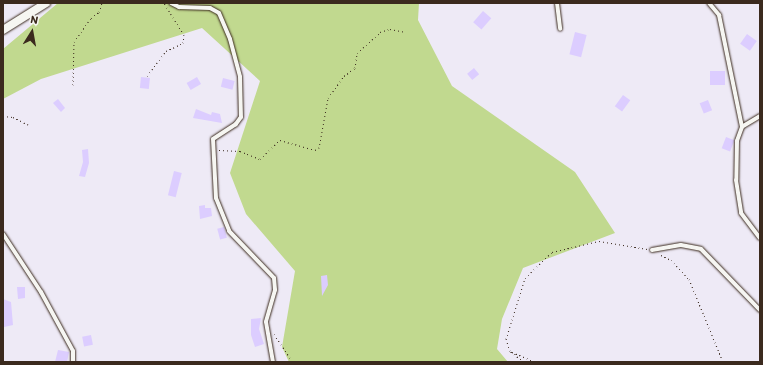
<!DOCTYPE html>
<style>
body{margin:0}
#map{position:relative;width:763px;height:365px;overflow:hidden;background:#eeeaf6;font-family:Itim,sans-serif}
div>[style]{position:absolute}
.green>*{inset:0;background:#c1d98f}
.building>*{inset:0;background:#dccdff;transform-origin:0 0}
.path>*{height:1px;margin-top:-0.5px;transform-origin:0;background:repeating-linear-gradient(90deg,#3b2a1e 0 1px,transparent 0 4px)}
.roads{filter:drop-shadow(0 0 1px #3b2a1e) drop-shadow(0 0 1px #3b2a1e)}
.service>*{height:4px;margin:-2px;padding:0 2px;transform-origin:2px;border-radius:2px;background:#f6f6f2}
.minor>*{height:8px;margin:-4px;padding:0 4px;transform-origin:4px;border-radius:4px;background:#f6f6f2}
span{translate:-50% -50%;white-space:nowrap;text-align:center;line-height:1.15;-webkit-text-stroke:3px #f6f6f2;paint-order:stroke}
.frame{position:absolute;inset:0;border:4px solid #3b2a1e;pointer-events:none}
.north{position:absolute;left:12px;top:12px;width:40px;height:40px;-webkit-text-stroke:3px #f6f6f2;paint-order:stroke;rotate:11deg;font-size:11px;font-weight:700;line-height:16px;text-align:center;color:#3b2a1e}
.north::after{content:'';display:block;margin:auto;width:14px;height:18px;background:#3b2a1e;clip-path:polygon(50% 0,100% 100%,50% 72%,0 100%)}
</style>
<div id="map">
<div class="green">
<i style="clip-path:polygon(58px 3px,419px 3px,418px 20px,452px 86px,575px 172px,615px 233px,523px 268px,502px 319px,497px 349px,508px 362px,289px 362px,282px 347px,295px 271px,246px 214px,230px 173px,260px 81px,202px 28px,41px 79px,3px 99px,3px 49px)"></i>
</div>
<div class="building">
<i style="left:483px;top:11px;width:11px;height:15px;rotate:41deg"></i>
<i style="left:575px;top:32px;width:12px;height:23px;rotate:14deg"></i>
<i style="left:747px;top:34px;width:12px;height:12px;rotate:35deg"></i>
<i style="left:474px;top:68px;width:8px;height:9px;rotate:50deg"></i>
<i style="left:710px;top:71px;width:15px;height:14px"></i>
<i style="left:141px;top:77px;width:9px;height:11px;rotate:6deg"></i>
<i style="left:197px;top:77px;width:8px;height:12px;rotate:60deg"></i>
<i style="left:223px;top:78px;width:12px;height:9px;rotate:14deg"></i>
<i style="left:623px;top:95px;width:9px;height:14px;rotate:36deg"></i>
<i style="clip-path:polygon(58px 99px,65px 108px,61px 112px,53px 103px)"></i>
<i style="left:708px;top:100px;width:11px;height:9px;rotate:68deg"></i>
<i style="clip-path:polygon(196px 109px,211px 115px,212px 112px,220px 114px,222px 123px,193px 118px)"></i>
<i style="left:726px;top:137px;width:9px;height:12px;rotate:21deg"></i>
<i style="clip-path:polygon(88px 149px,89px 163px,85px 177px,79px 176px,83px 162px,82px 150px)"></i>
<i style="left:174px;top:171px;width:8px;height:25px;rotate:14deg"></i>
<i style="clip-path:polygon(205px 205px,205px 208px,211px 208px,212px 216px,200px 219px,199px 206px)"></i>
<i style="left:224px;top:227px;width:11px;height:7px;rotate:75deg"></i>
<i style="clip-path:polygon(327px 275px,328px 285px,322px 296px,321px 276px)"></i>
<i style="clip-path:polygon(17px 287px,25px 287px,25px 298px,18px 299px)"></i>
<i style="clip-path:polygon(3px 299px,11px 302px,13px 325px,4px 327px)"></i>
<i style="clip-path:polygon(261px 318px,259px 329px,264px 344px,255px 347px,251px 335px,251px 319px)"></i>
<i style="left:91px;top:335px;width:10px;height:9px;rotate:79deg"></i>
<i style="clip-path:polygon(58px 350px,69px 352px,67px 362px,55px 362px)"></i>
</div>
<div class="path">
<i style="left:147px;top:76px;width:31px;rotate:-53deg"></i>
<i style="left:166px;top:51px;width:19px;rotate:-25deg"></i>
<i style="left:183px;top:43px;width:8px;rotate:-83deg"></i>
<i style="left:184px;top:35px;width:38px;rotate:-122deg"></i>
<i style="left:73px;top:85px;width:43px;rotate:-88.7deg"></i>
<i style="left:74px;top:42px;width:29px;rotate:-55deg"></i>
<i style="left:91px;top:18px;width:10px;rotate:-37deg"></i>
<i style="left:99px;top:12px;width:9px;rotate:-72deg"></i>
<i style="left:3px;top:116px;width:10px;rotate:6deg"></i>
<i style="left:13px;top:117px;width:18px;rotate:27deg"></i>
<i style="left:219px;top:150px;width:21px;rotate:3deg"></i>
<i style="left:240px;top:151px;width:22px;rotate:22deg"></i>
<i style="left:260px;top:159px;width:28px;rotate:-44deg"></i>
<i style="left:280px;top:140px;width:36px;rotate:16deg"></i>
<i style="left:315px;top:150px;width:4px;rotate:-27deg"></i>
<i style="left:319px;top:148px;width:51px;rotate:-79.8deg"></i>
<i style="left:328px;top:98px;width:27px;rotate:-54deg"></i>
<i style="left:344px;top:76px;width:14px;rotate:-36deg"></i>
<i style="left:355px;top:68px;width:15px;rotate:-82deg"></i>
<i style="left:357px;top:53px;width:31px;rotate:-42deg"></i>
<i style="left:380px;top:32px;width:10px;rotate:-17deg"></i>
<i style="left:390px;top:29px;width:16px;rotate:11deg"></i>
<i style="left:661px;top:255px;width:11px;rotate:27deg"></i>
<i style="left:671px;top:260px;width:26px;rotate:47deg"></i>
<i style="left:689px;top:279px;width:90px;rotate:67.7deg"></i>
<i style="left:274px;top:334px;width:34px;rotate:56deg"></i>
<i style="left:512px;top:352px;width:25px;rotate:23deg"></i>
<i style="left:524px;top:362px;width:18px;rotate:-142deg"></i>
<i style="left:510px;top:351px;width:13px;rotate:-108deg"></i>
<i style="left:506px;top:339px;width:64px;rotate:-72.7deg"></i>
<i style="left:525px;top:278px;width:37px;rotate:-44deg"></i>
<i style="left:552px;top:252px;width:48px;rotate:-13.2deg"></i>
<i style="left:599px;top:241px;width:49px;rotate:9.5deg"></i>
</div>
<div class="roads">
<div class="service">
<i style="left:171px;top:3px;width:9px;rotate:27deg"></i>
<i style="left:179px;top:7px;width:31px;rotate:2deg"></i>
<i style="left:210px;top:8px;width:10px;rotate:29deg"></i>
<i style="left:219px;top:13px;width:28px;rotate:67deg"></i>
<i style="left:230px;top:39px;width:39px;rotate:75deg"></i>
<i style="left:240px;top:77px;width:40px;rotate:88.6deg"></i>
<i style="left:241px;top:117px;width:9px;rotate:126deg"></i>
<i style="left:236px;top:124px;width:27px;rotate:147deg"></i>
<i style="left:213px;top:139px;width:59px;rotate:87.1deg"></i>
<i style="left:216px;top:198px;width:35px;rotate:68deg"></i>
<i style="left:229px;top:231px;width:65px;rotate:46.2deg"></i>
<i style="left:274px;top:278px;width:12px;rotate:85deg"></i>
<i style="left:275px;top:290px;width:33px;rotate:106deg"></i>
<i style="left:266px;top:322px;width:41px;rotate:80.1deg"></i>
<i style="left:557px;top:3px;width:26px;rotate:83deg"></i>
<i style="left:709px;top:3px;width:16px;rotate:50deg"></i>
<i style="left:719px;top:15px;width:114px;rotate:78.4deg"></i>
<i style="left:760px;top:116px;width:21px;rotate:149deg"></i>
<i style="left:742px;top:127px;width:15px;rotate:110deg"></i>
<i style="left:737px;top:141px;width:39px;rotate:91deg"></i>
<i style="left:736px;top:180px;width:33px;rotate:81deg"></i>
<i style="left:741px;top:213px;width:31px;rotate:53deg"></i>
<i style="left:3px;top:234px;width:69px;rotate:56.8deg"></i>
<i style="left:41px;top:292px;width:67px;rotate:61.5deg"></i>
<i style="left:73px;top:351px;width:11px;rotate:90deg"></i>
<i style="left:652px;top:250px;width:29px;rotate:-10deg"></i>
<i style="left:681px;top:245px;width:20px;rotate:11deg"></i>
<i style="left:701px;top:249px;width:85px;rotate:46deg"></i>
</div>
<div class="minor">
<i style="left:3px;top:30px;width:51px;rotate:-32.1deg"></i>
</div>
</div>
<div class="frame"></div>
<div class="north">N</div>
</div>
